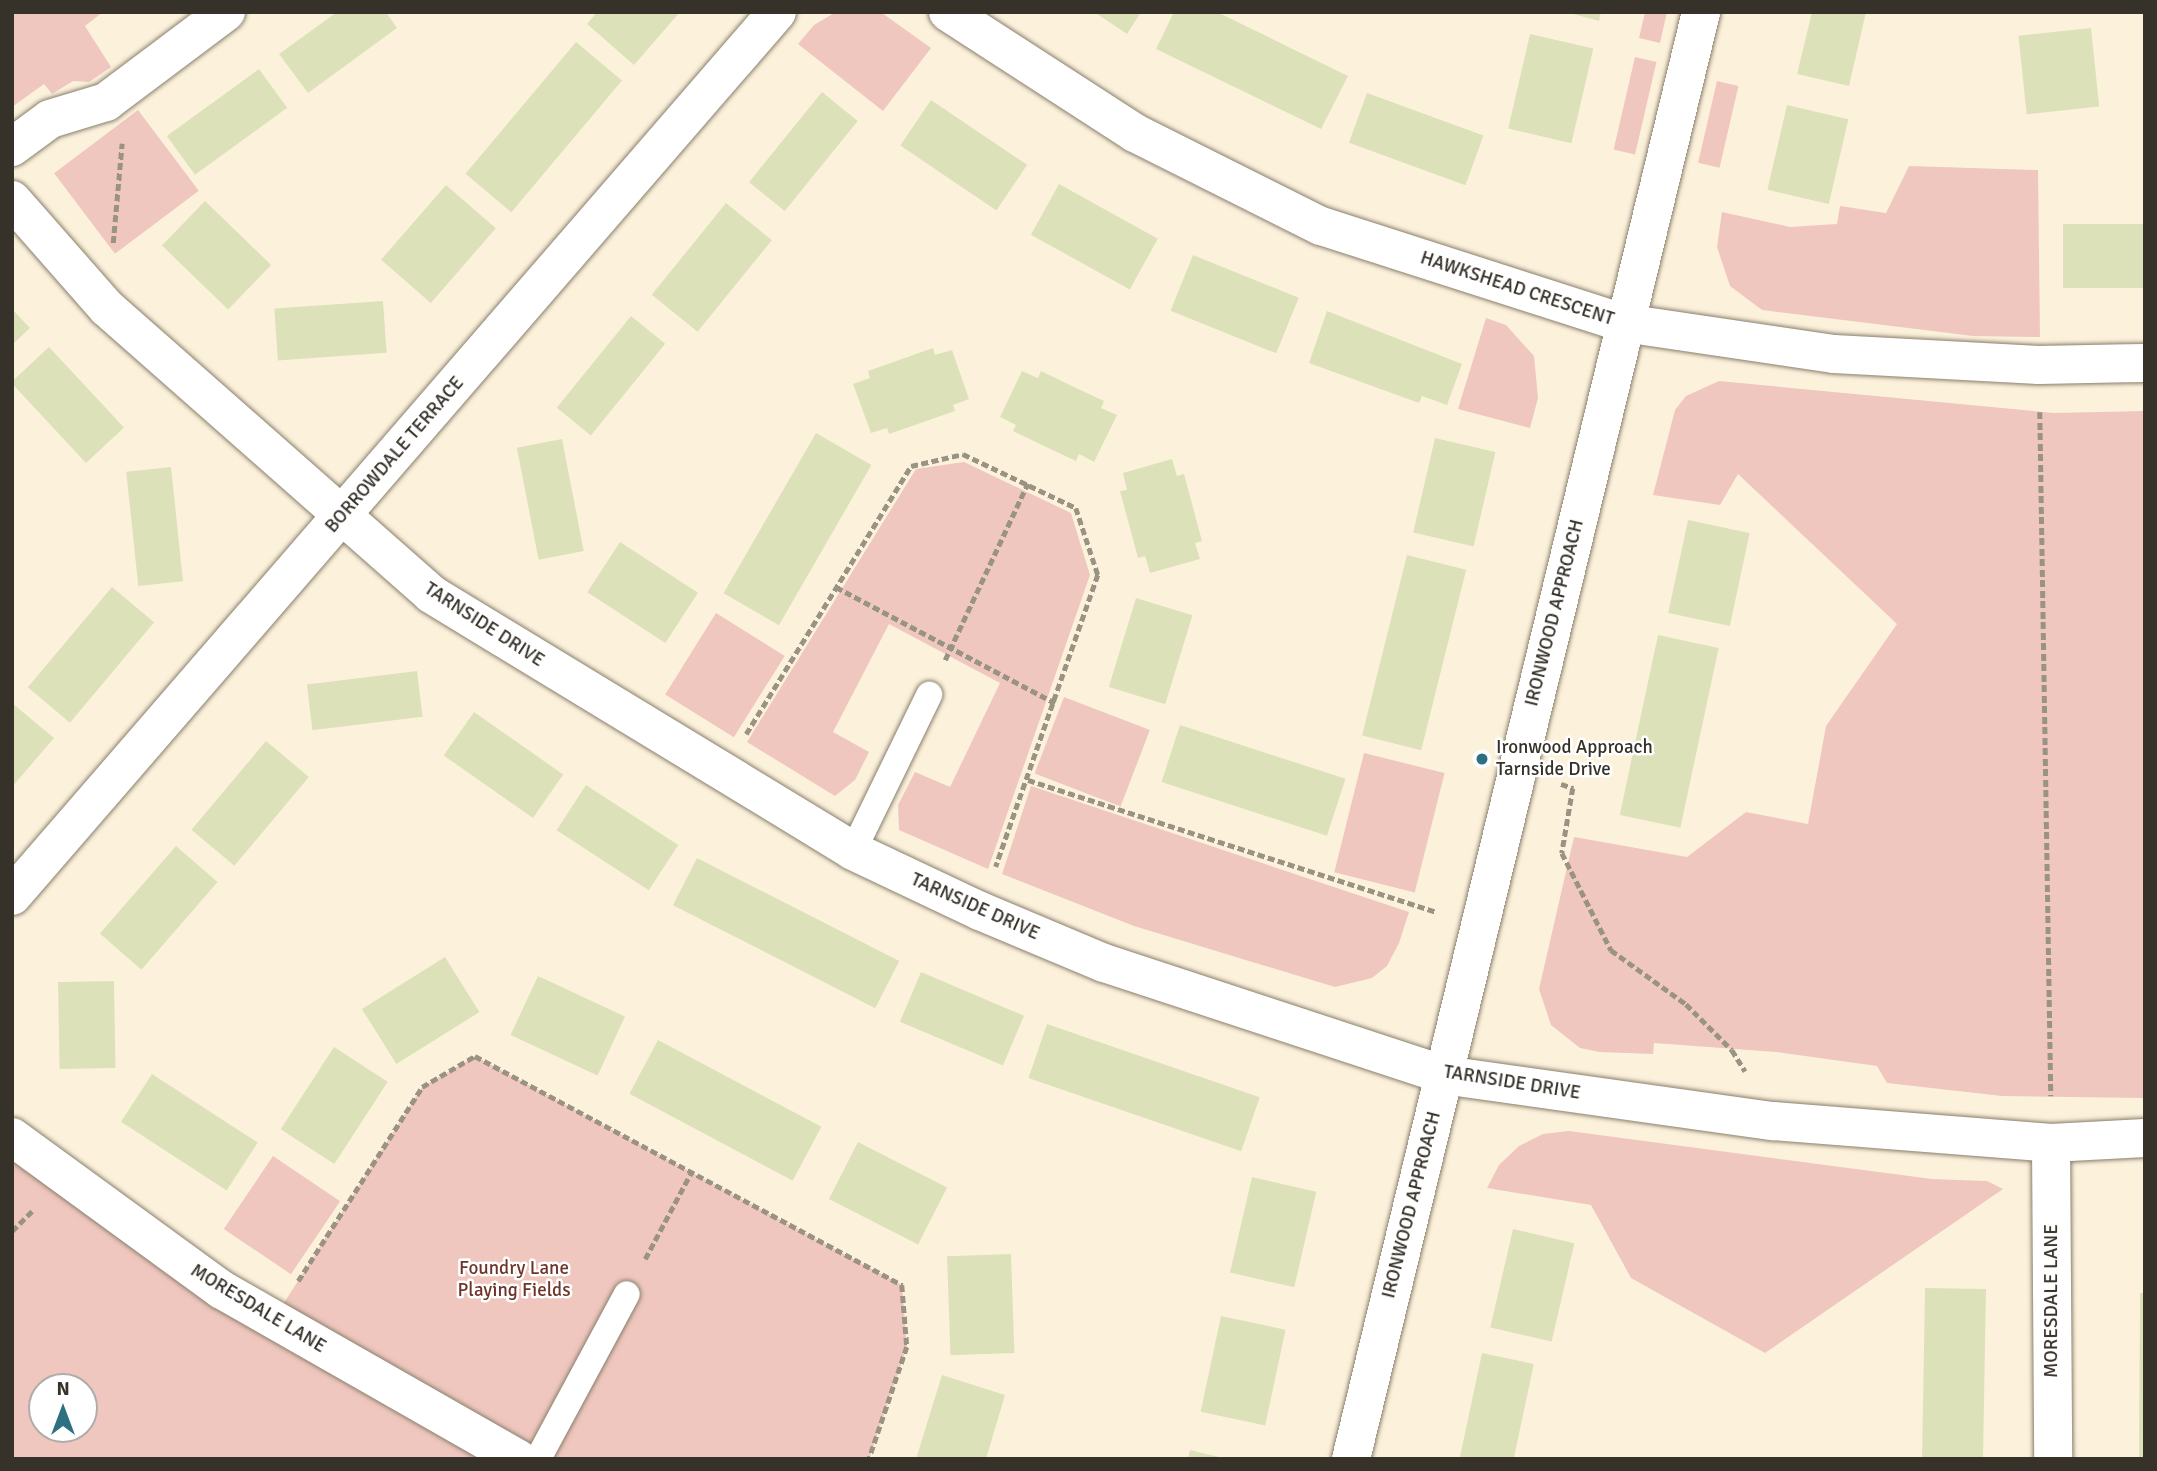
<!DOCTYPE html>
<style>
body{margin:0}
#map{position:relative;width:2157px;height:1471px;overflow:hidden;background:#fcf2dc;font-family:Signika,sans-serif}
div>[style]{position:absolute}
.green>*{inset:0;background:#efc7be;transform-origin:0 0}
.building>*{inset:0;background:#dde1b9;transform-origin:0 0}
.path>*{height:4.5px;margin-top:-2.25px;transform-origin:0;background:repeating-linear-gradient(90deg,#9a9384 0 7px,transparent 0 10.5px)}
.roads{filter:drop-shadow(0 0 2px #897f6c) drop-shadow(0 0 2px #897f6c)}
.lane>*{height:26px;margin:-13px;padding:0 13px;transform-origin:13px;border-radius:13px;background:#fff}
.street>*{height:38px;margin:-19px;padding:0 19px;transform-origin:19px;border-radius:19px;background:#fff}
.dots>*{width:19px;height:19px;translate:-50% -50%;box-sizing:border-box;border:4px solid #fff;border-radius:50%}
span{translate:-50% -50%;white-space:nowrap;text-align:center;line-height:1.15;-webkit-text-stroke:5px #fff;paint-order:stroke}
.street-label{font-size:19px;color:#36322a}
.poi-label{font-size:19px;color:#36322a}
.left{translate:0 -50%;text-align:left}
.park-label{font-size:19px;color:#6d352a}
.frame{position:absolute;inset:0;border:14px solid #36322a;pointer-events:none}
.north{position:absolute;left:28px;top:1373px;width:70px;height:70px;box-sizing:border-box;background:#fff;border:2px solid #afadaa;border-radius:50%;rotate:0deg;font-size:19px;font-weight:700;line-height:28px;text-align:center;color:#36322a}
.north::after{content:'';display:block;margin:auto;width:24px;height:32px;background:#2d7081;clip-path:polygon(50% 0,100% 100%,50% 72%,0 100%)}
</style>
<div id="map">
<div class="green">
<i style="clip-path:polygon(12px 12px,103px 12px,85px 26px,111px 67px,89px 82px,73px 81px,52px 94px,44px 84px,12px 107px)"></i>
<i style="clip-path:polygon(836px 12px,882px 13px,931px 48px,883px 111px,798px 44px,814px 25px)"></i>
<i style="clip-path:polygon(1645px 12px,1667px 12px,1660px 43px,1639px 38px)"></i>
<i style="left:1635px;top:57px;width:22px;height:95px;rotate:13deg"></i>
<i style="left:1717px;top:81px;width:22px;height:84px;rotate:13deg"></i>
<i style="left:138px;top:110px;width:101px;height:105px;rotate:53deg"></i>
<i style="clip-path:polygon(1909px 166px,2038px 170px,2040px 337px,1973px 336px,1762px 310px,1730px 286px,1717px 247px,1722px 212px,1790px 227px,1837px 224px,1840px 206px,1886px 213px)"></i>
<i style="clip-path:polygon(1486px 318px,1506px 325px,1534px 356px,1538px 398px,1530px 428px,1458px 409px)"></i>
<i style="clip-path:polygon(1719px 381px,2054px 413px,2145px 411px,2145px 1098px,2002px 1096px,1887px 1083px,1877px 1066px,1776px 1052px,1654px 1043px,1653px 1054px,1600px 1052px,1580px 1048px,1551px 1025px,1539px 989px,1574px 837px,1687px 857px,1746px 812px,1808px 824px,1826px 726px,1897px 624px,1738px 474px,1720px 505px,1653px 495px,1675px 410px,1686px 396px)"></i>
<i style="clip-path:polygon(964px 462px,1071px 513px,1090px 575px,988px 869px,899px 830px,898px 805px,915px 772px,950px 787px,1000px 683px,889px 624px,833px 732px,869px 752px,855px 780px,835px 796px,747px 742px,916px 469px)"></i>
<i style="left:716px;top:613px;width:81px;height:96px;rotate:32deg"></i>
<i style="left:1064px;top:697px;width:92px;height:82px;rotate:21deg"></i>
<i style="left:1364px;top:753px;width:83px;height:123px;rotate:14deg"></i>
<i style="clip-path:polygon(1031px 786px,1409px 912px,1399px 943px,1387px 966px,1372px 978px,1335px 987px,1134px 926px,1002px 874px)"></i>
<i style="clip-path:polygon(evenodd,475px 1056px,902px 1285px,907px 1347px,869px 1459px,12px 1459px,12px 1137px,273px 1320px,422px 1087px,475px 1056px,42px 1387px,84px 1387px,84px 1429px,42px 1429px,42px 1387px)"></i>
<i style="clip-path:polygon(1569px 1131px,1932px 1179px,1987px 1181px,2003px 1189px,1765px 1353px,1631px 1278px,1591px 1205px,1487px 1188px,1499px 1165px,1519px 1146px,1543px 1134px)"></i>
<i style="left:273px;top:1156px;width:81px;height:88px;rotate:34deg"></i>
</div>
<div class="building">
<i style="clip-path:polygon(337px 12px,386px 12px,397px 28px,308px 93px,279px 54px)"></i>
<i style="clip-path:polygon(597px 12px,680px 12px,634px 65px,587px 24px)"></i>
<i style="clip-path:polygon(1094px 12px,1141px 12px,1127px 34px)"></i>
<i style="clip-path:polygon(1174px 12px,1217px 12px,1348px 76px,1321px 129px,1156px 49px)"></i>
<i style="clip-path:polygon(1566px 12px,1601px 12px,1599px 21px)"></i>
<i style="clip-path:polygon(1812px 12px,1866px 12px,1849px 86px,1797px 74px)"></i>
<i style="left:2091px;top:28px;width:79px;height:73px;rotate:84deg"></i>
<i style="left:1530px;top:34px;width:65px;height:97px;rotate:13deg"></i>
<i style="left:576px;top:42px;width:60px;height:172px;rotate:40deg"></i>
<i style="left:259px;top:69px;width:48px;height:114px;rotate:54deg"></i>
<i style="left:822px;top:92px;width:46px;height:116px;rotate:39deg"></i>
<i style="left:1367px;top:93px;width:124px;height:53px;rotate:20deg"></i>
<i style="left:931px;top:100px;width:116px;height:55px;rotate:34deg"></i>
<i style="left:1787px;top:105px;width:63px;height:87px;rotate:13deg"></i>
<i style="left:1059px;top:184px;width:113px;height:58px;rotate:29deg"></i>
<i style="left:446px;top:185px;width:66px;height:99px;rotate:41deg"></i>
<i style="left:205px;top:201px;width:92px;height:62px;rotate:44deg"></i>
<i style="left:726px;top:203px;width:59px;height:118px;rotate:39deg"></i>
<i style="left:2063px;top:224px;width:82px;height:64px"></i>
<i style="left:1193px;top:255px;width:114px;height:60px;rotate:22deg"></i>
<i style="left:383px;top:301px;width:52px;height:109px;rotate:86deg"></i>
<i style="clip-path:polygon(12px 309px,30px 328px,12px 345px)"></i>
<i style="clip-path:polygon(1327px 311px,1462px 364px,1447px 405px,1422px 396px,1419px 403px,1309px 363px)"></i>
<i style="left:631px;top:316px;width:44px;height:118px;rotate:39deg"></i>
<i style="left:49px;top:347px;width:110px;height:52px;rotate:47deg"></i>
<i style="clip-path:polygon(933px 348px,935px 355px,952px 350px,969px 399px,953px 405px,955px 411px,889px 434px,887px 428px,871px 433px,853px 384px,870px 378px,868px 371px)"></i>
<i style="clip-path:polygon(1022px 371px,1038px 378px,1041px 371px,1072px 386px,1104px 401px,1101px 408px,1117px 415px,1094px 462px,1079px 454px,1076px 461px,1044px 446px,1013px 431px,1016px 425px,1000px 417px)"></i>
<i style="left:816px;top:433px;width:64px;height:185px;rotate:30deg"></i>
<i style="left:1435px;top:438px;width:62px;height:97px;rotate:13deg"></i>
<i style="left:562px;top:439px;width:114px;height:46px;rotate:79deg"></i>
<i style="clip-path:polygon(1172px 459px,1177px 476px,1184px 474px,1202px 541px,1195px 543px,1200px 559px,1150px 573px,1145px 556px,1138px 558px,1120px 491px,1127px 490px,1123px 473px)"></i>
<i style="left:171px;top:467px;width:115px;height:45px;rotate:84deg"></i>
<i style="left:1688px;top:520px;width:63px;height:95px;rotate:12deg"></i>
<i style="left:620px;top:542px;width:93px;height:60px;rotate:33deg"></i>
<i style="left:1407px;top:555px;width:61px;height:186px;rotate:14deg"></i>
<i style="left:112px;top:587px;width:55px;height:131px;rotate:40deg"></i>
<i style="left:1136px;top:598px;width:59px;height:93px;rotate:17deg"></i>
<i style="left:1658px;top:635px;width:62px;height:184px;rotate:12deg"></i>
<i style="left:417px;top:671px;width:46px;height:111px;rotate:83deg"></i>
<i style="clip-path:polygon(12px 703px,54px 738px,12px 787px)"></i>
<i style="left:474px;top:712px;width:109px;height:53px;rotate:35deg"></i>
<i style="left:1180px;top:725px;width:174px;height:60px;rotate:18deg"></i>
<i style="left:266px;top:741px;width:56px;height:116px;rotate:40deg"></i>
<i style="left:586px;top:785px;width:110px;height:54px;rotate:33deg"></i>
<i style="left:176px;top:846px;width:55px;height:116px;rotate:41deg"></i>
<i style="left:697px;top:858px;width:227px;height:53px;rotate:27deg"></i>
<i style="left:445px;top:957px;width:65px;height:98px;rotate:58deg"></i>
<i style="left:921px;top:972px;width:112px;height:54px;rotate:23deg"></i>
<i style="left:538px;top:976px;width:96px;height:65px;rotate:25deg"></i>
<i style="left:114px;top:981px;width:87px;height:56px;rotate:89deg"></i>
<i style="left:1047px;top:1024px;width:225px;height:57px;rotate:19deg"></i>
<i style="left:658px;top:1040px;width:185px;height:61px;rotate:28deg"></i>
<i style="left:334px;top:1047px;width:64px;height:98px;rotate:33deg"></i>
<i style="left:152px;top:1074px;width:126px;height:57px;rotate:33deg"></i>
<i style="left:858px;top:1142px;width:100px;height:64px;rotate:27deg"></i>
<i style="left:1252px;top:1177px;width:66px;height:98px;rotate:13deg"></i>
<i style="left:1513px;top:1229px;width:63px;height:101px;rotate:13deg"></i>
<i style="left:1011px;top:1254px;width:99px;height:64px;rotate:88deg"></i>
<i style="left:1925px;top:1288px;width:61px;height:171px;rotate:1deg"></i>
<i style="clip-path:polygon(2140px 1293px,2145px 1293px,2145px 1459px,2139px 1459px)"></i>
<i style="left:1221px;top:1316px;width:66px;height:98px;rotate:12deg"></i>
<i style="left:1482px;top:1353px;width:53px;height:108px;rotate:12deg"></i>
<i style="clip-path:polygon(942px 1375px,1005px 1395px,986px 1459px,916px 1459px)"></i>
<i style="clip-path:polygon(1190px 1450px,1223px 1458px,1222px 1459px,1188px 1459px)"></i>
</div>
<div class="path">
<i style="left:113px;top:243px;width:100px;rotate:-84.9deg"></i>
<i style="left:2040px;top:412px;width:684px;rotate:89.08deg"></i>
<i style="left:836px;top:587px;width:248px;rotate:27.9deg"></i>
<i style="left:945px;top:660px;width:195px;rotate:-64.9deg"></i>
<i style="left:746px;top:734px;width:315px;rotate:-58.4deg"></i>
<i style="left:911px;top:466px;width:53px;rotate:-13deg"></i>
<i style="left:963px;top:454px;width:125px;rotate:25.5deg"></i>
<i style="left:1076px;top:508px;width:71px;rotate:71.8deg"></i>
<i style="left:1098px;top:575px;width:309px;rotate:109.3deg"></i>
<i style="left:1028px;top:780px;width:429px;rotate:17.9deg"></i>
<i style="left:1561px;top:784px;width:13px;rotate:18deg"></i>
<i style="left:1573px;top:788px;width:66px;rotate:99.6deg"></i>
<i style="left:1562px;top:853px;width:109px;rotate:63.2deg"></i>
<i style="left:1611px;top:950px;width:92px;rotate:35.8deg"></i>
<i style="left:1686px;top:1004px;width:65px;rotate:45deg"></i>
<i style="left:1732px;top:1050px;width:25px;rotate:58deg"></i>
<i style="left:12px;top:1231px;width:31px;rotate:-45deg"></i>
<i style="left:645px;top:1259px;width:98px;rotate:-61.9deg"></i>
<i style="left:298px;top:1281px;width:230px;rotate:-57.4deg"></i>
<i style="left:422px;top:1087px;width:61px;rotate:-30.3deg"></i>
<i style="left:475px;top:1056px;width:485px;rotate:28.2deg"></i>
<i style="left:902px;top:1285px;width:62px;rotate:85.4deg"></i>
<i style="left:907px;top:1347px;width:118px;rotate:108.7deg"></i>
</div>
<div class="roads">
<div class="lane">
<i style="left:853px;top:851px;width:174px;rotate:-64deg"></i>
<i style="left:538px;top:1459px;width:187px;rotate:-61.7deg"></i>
</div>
<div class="street">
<i style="left:948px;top:12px;width:223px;rotate:32.9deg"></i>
<i style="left:1135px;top:133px;width:208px;rotate:26.6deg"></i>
<i style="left:1321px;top:226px;width:318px;rotate:17.8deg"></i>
<i style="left:1624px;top:323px;width:212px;rotate:8.4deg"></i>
<i style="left:1834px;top:354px;width:205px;rotate:3.1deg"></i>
<i style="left:2039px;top:365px;width:106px;rotate:-1.1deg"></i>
<i style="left:12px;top:147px;width:47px;rotate:-36.4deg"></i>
<i style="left:50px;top:119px;width:59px;rotate:-16.9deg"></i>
<i style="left:106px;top:102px;width:150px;rotate:-36.9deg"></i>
<i style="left:12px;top:200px;width:144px;rotate:48.7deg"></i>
<i style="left:107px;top:308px;width:432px;rotate:41.4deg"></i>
<i style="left:431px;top:594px;width:494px;rotate:31.3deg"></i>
<i style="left:853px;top:851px;width:140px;rotate:25.3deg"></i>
<i style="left:980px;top:911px;width:134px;rotate:22.8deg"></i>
<i style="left:1104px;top:963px;width:358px;rotate:18.2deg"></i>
<i style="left:1444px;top:1075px;width:332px;rotate:8deg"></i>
<i style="left:1773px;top:1121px;width:279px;rotate:4.5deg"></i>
<i style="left:2051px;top:1143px;width:94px;rotate:-3deg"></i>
<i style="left:12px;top:896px;width:1169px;rotate:-49.13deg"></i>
<i style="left:12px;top:1137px;width:260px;rotate:36.1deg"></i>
<i style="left:222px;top:1290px;width:341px;rotate:29.7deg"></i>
<i style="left:2051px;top:1143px;width:316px;rotate:89.6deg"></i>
<i style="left:1351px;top:1459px;width:1489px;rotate:-76.4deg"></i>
</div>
</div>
<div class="dots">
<i style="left:1482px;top:759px;background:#2d7081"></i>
</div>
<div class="street-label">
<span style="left:1517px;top:289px;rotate:18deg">HAWKSHEAD CRESCENT</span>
<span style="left:395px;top:455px;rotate:-49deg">BORROWDALE TERRACE</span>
<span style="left:1555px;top:613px;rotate:-76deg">IRONWOOD APPROACH</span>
<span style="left:484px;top:625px;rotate:33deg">TARNSIDE DRIVE</span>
<span style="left:975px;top:907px;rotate:24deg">TARNSIDE DRIVE</span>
<span style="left:1512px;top:1083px;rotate:9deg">TARNSIDE DRIVE</span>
<span style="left:1412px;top:1205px;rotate:-76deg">IRONWOOD APPROACH</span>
<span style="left:2052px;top:1301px;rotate:-90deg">MORESDALE LANE</span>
<span style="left:258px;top:1309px;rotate:31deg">MORESDALE LANE</span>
</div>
<div class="poi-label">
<span class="left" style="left:1496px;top:759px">Ironwood Approach<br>Tarnside Drive</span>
</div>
<div class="park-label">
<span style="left:514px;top:1280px">Foundry Lane<br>Playing Fields</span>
</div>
<div class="frame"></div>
<div class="north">N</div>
</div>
